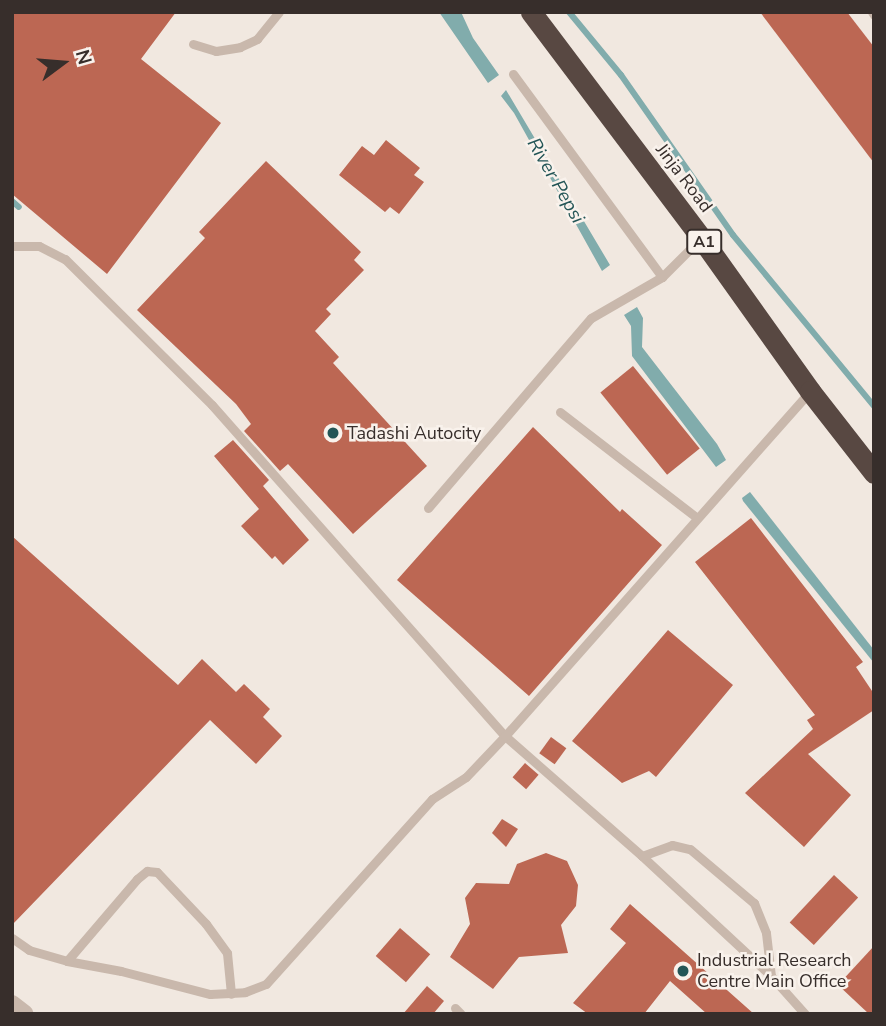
<!DOCTYPE html>
<style>
body{margin:0}
#map{position:relative;width:886px;height:1026px;overflow:hidden;background:#f1e8e0;font-family:"Nunito Sans",sans-serif}
div>[style]{position:absolute}
.water>*{inset:0;background:#81acac}
.stream>*{height:6px;margin:-3px;padding:0 3px;transform-origin:3px;border-radius:3px;background:#81acac}
.building>*{inset:0;background:#bc6753;transform-origin:0 0}
.path>*{height:3.5px;margin-top:-1.75px;transform-origin:0;background:repeating-linear-gradient(90deg,#b4a297 0 3.5px,transparent 0 7px)}
.lane>*{height:9px;margin:-4.5px;padding:0 4.5px;transform-origin:4.5px;border-radius:4.5px;background:#c9b8ac}
.street>*{height:18px;margin:-9px;padding:0 9px;transform-origin:9px;border-radius:9px;background:#c9b8ac}
.highway>*{height:21px;margin:-10.5px;padding:0 10.5px;transform-origin:10.5px;border-radius:10.5px;background:#584842}
.dots>*{width:19px;height:19px;translate:-50% -50%;box-sizing:border-box;border:4px solid #f9f2ec;border-radius:50%}
span{translate:-50% -50%;white-space:nowrap;text-align:center;line-height:1.15;-webkit-text-stroke:5px #f9f2ec;paint-order:stroke}
.shield-label span{padding:2px 5px;background:#f9f2ec;border:2px solid;border-radius:5px;-webkit-text-stroke-width:0}
.shield-label{font-size:16px;color:#372e2b;font-weight:700}
.street-label{font-size:18px;color:#372e2b}
.poi-label{font-size:18px;color:#372e2b}
.left{translate:0 -50%;text-align:left}
.water-label{font-size:19px;color:#235556;font-style:italic}
.frame{position:absolute;inset:0;border:14px solid #372e2b;pointer-events:none}
.north{position:absolute;left:28px;top:28px;width:70px;height:70px;-webkit-text-stroke:5px #f9f2ec;paint-order:stroke;rotate:74deg;font-size:19px;font-weight:700;line-height:28px;text-align:center;color:#372e2b}
.north::after{content:'';display:block;margin:auto;width:24px;height:32px;background:#372e2b;clip-path:polygon(50% 0,100% 100%,50% 72%,0 100%)}
</style>
<div id="map">
<div class="water">
<i style="clip-path:polygon(439px 12px,461px 12px,473px 38px,499px 75px,488px 83px)"></i>
<i style="clip-path:polygon(506px 90px,610px 265px,602px 271px,514px 113px,501px 96px)"></i>
<i style="clip-path:polygon(637px 307px,643px 318px,642px 347px,717px 444px,726px 460px,716px 467px,632px 356px,631px 326px,624px 315px)"></i>
<i style="clip-path:polygon(750px 492px,874px 650px,874px 663px,743px 501px,742px 498px)"></i>
</div>
<div class="stream">
<i style="left:569px;top:12px;width:82px;rotate:50.5deg"></i>
<i style="left:621px;top:75px;width:195px;rotate:55deg"></i>
<i style="left:733px;top:235px;width:222px;rotate:50.5deg"></i>
<i style="left:12px;top:201px;width:9px;rotate:41deg"></i>
</div>
<div class="building">
<i style="clip-path:polygon(12px 12px,176px 12px,141px 59px,221px 123px,107px 274px,12px 194px)"></i>
<i style="clip-path:polygon(760px 12px,847px 12px,874px 47px,874px 163px)"></i>
<i style="clip-path:polygon(386px 140px,420px 168px,414px 175px,424px 182px,399px 214px,390px 207px,385px 212px,339px 175px,362px 146px,374px 155px)"></i>
<i style="clip-path:polygon(266px 161px,361px 252px,354px 260px,364px 270px,326px 309px,331px 314px,315px 331px,339px 357px,333px 363px,427px 466px,353px 534px,288px 464px,280px 471px,244px 431px,251px 424px,236px 404px,137px 310px,205px 238px,199px 232px)"></i>
<i style="left:633px;top:366px;width:106px;height:42px;rotate:51deg"></i>
<i style="clip-path:polygon(533px 427px,620px 512px,622px 509px,662px 545px,529px 696px,397px 580px)"></i>
<i style="clip-path:polygon(233px 440px,269px 480px,263px 486px,309px 540px,283px 565px,275px 556px,272px 559px,241px 526px,259px 509px,214px 456px)"></i>
<i style="clip-path:polygon(751px 518px,863px 662px,856px 667px,874px 694px,874px 710px,808px 754px,851px 795px,804px 847px,745px 793px,813px 729px,807px 720px,815px 715px,695px 562px)"></i>
<i style="clip-path:polygon(12px 536px,178px 685px,202px 659px,236px 692px,244px 684px,270px 709px,263px 717px,282px 736px,256px 764px,210px 720px,12px 925px)"></i>
<i style="clip-path:polygon(668px 630px,733px 685px,656px 777px,649px 771px,622px 783px,572px 741px)"></i>
<i style="left:551px;top:737px;width:19px;height:20px;rotate:36deg"></i>
<i style="left:525px;top:763px;width:18px;height:19px;rotate:41deg"></i>
<i style="clip-path:polygon(502px 819px,518px 829px,506px 847px,492px 833px)"></i>
<i style="clip-path:polygon(546px 853px,567px 861px,578px 885px,576px 906px,561px 925px,568px 953px,519px 957px,493px 989px,450px 957px,470px 924px,465px 898px,476px 883px,509px 884px,517px 864px)"></i>
<i style="left:834px;top:875px;width:33px;height:65px;rotate:43deg"></i>
<i style="clip-path:polygon(630px 904px,754px 1014px,707px 1014px,670px 981px,644px 1014px,588px 1014px,573px 1003px,626px 943px,610px 929px)"></i>
<i style="left:400px;top:928px;width:40px;height:37px;rotate:41deg"></i>
<i style="clip-path:polygon(874px 946px,874px 1014px,869px 1014px,838px 985px)"></i>
<i style="clip-path:polygon(427px 986px,444px 1001px,433px 1014px,403px 1014px)"></i>
</div>
<div class="path">
<i style="left:873px;top:668px;width:1px;rotate:-45deg"></i>
</div>
<div class="lane">
<i style="left:872px;top:12px;width:4px;rotate:56deg"></i>
<i style="left:193px;top:44px;width:24px;rotate:17deg"></i>
<i style="left:216px;top:51px;width:24px;rotate:-9deg"></i>
<i style="left:240px;top:47px;width:19px;rotate:-25deg"></i>
<i style="left:257px;top:39px;width:35px;rotate:-51deg"></i>
<i style="left:513px;top:74px;width:252px;rotate:53.7deg"></i>
<i style="left:12px;top:246px;width:27px"></i>
<i style="left:39px;top:246px;width:29px;rotate:27deg"></i>
<i style="left:65px;top:259px;width:207px;rotate:44.8deg"></i>
<i style="left:212px;top:405px;width:442px;rotate:48.5deg"></i>
<i style="left:505px;top:736px;width:182px;rotate:41.2deg"></i>
<i style="left:642px;top:856px;width:176px;rotate:42.9deg"></i>
<i style="left:771px;top:976px;width:51px;rotate:48.2deg"></i>
<i style="left:560px;top:412px;width:173px;rotate:37.7deg"></i>
<i style="left:428px;top:508px;width:250px;rotate:-49.4deg"></i>
<i style="left:591px;top:318px;width:82px;rotate:-30deg"></i>
<i style="left:662px;top:277px;width:54px;rotate:-45deg"></i>
<i style="left:642px;top:856px;width:32px;rotate:-20deg"></i>
<i style="left:672px;top:845px;width:18px;rotate:13deg"></i>
<i style="left:690px;top:849px;width:84px;rotate:40.2deg"></i>
<i style="left:754px;top:903px;width:32px;rotate:68deg"></i>
<i style="left:766px;top:933px;width:43px;rotate:83.4deg"></i>
<i style="left:12px;top:938px;width:21px;rotate:35deg"></i>
<i style="left:29px;top:950px;width:40px;rotate:16deg"></i>
<i style="left:67px;top:961px;width:55px;rotate:10.5deg"></i>
<i style="left:121px;top:971px;width:92px;rotate:14.5deg"></i>
<i style="left:210px;top:994px;width:35px;rotate:-3deg"></i>
<i style="left:245px;top:992px;width:22px;rotate:-21deg"></i>
<i style="left:266px;top:984px;width:249px;rotate:-48.1deg"></i>
<i style="left:432px;top:799px;width:40px;rotate:-32.9deg"></i>
<i style="left:466px;top:777px;width:57px;rotate:-46.4deg"></i>
<i style="left:505px;top:736px;width:460px;rotate:-48.5deg"></i>
<i style="left:67px;top:961px;width:108px;rotate:-49.5deg"></i>
<i style="left:137px;top:879px;width:13px;rotate:-39deg"></i>
<i style="left:147px;top:871px;width:10px;rotate:6deg"></i>
<i style="left:157px;top:872px;width:71px;rotate:46.7deg"></i>
<i style="left:206px;top:924px;width:36px;rotate:54deg"></i>
<i style="left:227px;top:953px;width:41px;rotate:84.4deg"></i>
<i style="left:455px;top:1008px;width:8px;rotate:45deg"></i>
</div>
<div class="street">
<i style="left:12px;top:1004px;width:16px;rotate:38deg"></i>
</div>
<div class="highway">
<i style="left:531px;top:12px;width:283px;rotate:53deg"></i>
<i style="left:701px;top:238px;width:188px;rotate:54.5deg"></i>
<i style="left:810px;top:391px;width:104px;rotate:52deg"></i>
</div>
<div class="dots">
<i style="left:333px;top:433px;background:#235556"></i>
<i style="left:683px;top:971px;background:#235556"></i>
</div>
<div class="shield-label">
<span style="left:704px;top:242px">A1</span>
</div>
<div class="street-label">
<span style="left:684px;top:178px;rotate:53deg">Jinja Road</span>
</div>
<div class="poi-label">
<span class="left" style="left:347px;top:433px">Tadashi Autocity</span>
<span class="left" style="left:697px;top:971px">Industrial Research<br>Centre Main Office</span>
</div>
<div class="water-label">
<span style="left:555px;top:181px;rotate:60deg">River Pepsi</span>
</div>
<div class="frame"></div>
<div class="north">N</div>
</div>
